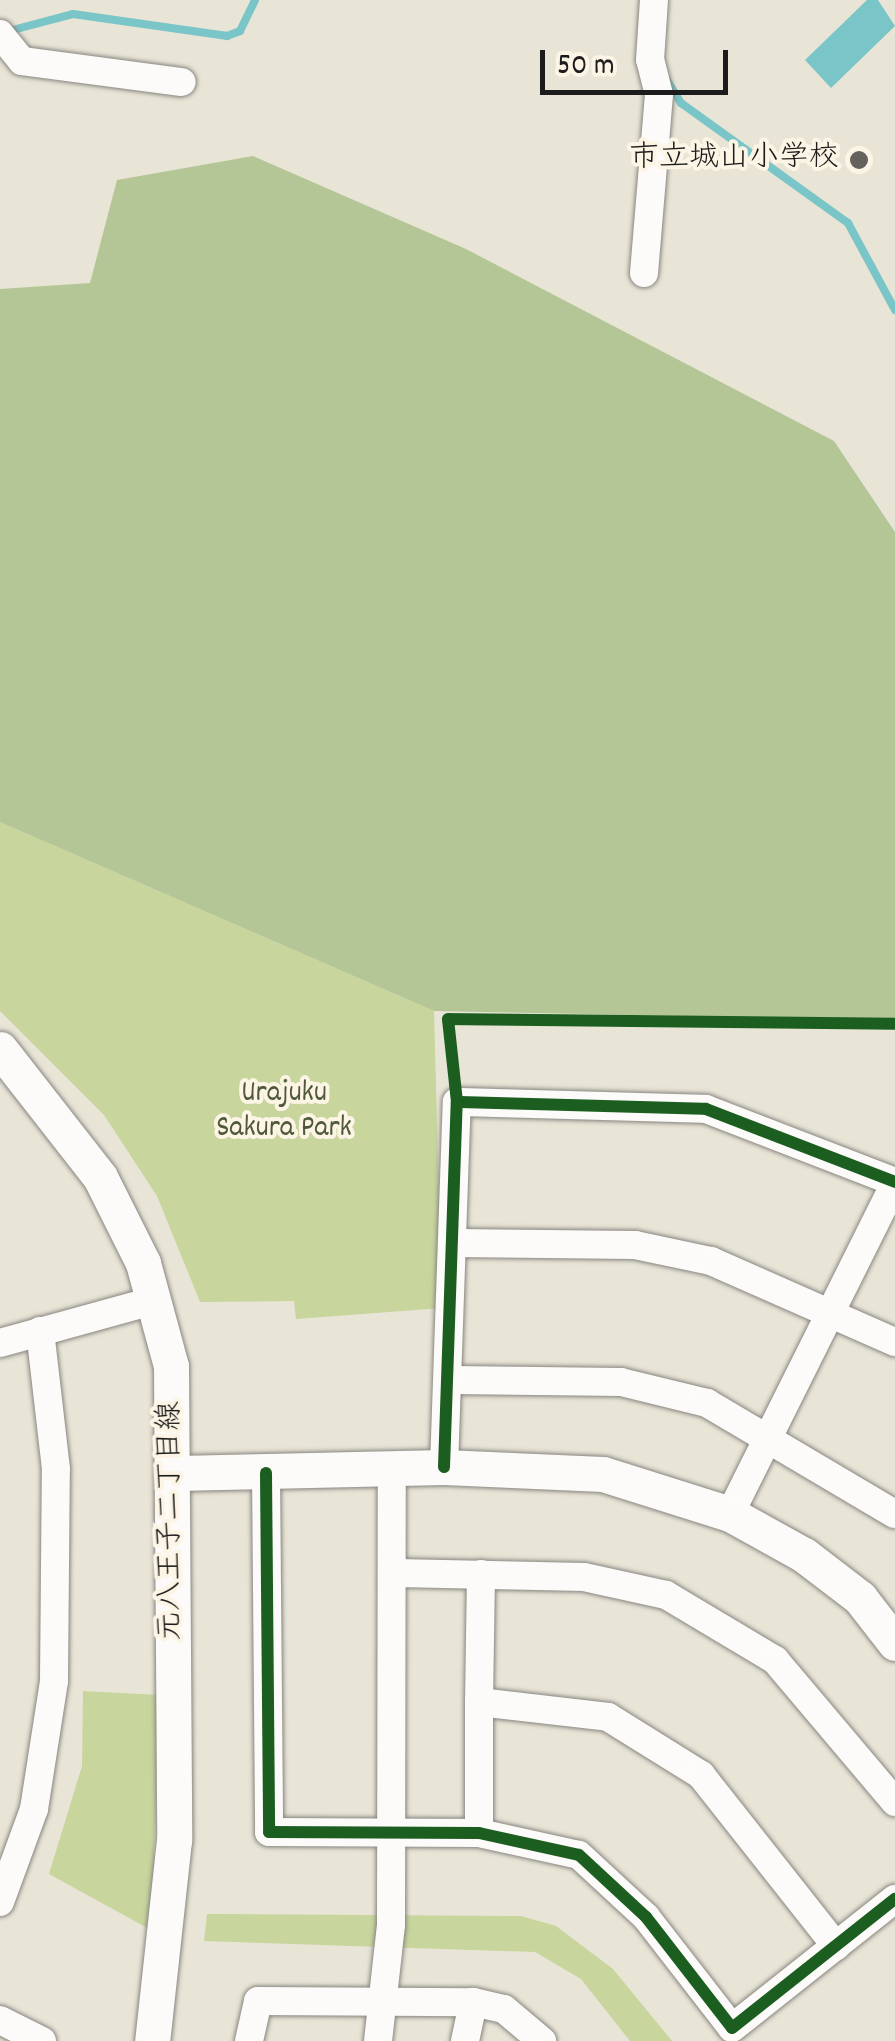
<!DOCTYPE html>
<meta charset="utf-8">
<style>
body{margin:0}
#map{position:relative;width:895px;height:2041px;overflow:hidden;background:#e8e4d6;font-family:Dekko,"Klee One",sans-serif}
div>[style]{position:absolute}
.green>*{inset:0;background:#c8d59d}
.forest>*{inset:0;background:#b4c696}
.water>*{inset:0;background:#79c5c7}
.stream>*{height:8px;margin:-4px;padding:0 4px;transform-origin:4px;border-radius:4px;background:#79c5c7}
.roads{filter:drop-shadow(0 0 2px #888680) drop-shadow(0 0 2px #888680)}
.minor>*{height:28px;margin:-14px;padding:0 14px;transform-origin:14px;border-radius:14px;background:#fcfbf9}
.tertiary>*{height:35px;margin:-17.5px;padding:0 17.5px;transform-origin:17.5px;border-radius:17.5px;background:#fcfbf9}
.cycleway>*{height:12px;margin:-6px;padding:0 6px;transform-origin:6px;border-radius:6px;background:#1b5e20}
.dots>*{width:28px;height:28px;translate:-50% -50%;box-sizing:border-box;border:5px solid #fcf5e5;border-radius:50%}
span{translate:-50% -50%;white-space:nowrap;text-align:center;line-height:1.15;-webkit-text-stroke:8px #fcf5e5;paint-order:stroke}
.poi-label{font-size:30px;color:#1c1c1c}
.right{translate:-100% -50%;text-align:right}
.park-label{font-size:30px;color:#4f5939}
.street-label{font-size:30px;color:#1c1c1c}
.scale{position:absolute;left:540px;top:50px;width:188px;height:45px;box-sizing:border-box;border:5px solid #1c1c1c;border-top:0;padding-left:12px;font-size:30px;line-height:35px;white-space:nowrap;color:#1c1c1c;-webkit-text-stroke:8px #fcf5e5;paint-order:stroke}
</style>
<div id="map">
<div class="green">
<i style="clip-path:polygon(0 822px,434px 1011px,442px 1308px,296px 1319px,294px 1301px,200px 1302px,157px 1196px,104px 1115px,0 1011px)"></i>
<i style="clip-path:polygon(83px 1691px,160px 1695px,151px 1930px,49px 1874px,82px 1766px)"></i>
<i style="clip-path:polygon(207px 1914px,521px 1916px,556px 1926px,613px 1969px,672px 2041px,630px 2041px,581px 1979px,535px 1952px,204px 1941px)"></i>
</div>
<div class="forest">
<i style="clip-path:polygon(253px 156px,466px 249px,834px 441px,895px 532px,895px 1020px,434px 1011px,0 822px,0 289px,90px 283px,117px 180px)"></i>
</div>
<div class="water">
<i style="clip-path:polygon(867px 0,878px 0,895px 26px,831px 88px,805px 60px)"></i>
</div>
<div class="stream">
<i style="left:5px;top:32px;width:70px;rotate:-14.8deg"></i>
<i style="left:73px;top:14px;width:156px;rotate:8.1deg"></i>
<i style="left:227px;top:36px;width:14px;rotate:-21deg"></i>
<i style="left:240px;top:31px;width:34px;rotate:-64deg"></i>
<i style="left:667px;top:80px;width:27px;rotate:59deg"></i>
<i style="left:681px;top:103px;width:206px;rotate:35.7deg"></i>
<i style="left:848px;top:223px;width:99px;rotate:61.6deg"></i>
</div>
<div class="roads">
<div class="minor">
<i style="left:0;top:34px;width:35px;rotate:51deg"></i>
<i style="left:22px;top:61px;width:161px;rotate:7.5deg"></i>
<i style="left:644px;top:273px;width:179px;rotate:-85.2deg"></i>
<i style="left:659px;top:95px;width:36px;rotate:-104deg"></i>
<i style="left:650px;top:60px;width:60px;rotate:-86.2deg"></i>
<i style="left:454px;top:1243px;width:181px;rotate:0.6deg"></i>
<i style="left:635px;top:1245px;width:78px;rotate:11.9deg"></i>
<i style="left:711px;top:1261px;width:201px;rotate:23.8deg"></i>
<i style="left:0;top:1343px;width:159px;rotate:-15.4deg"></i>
<i style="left:452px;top:1380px;width:169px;rotate:0.7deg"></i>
<i style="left:621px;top:1382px;width:89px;rotate:13.7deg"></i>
<i style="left:707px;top:1403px;width:218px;rotate:30.6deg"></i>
<i style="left:444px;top:1467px;width:365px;rotate:-88deg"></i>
<i style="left:457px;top:1102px;width:249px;rotate:1.6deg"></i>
<i style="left:706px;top:1109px;width:203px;rotate:21.1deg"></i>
<i style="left:266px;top:1473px;width:359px;rotate:89.5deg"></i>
<i style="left:269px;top:1832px;width:210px;rotate:0.3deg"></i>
<i style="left:479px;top:1833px;width:102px;rotate:12.4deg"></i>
<i style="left:579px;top:1855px;width:91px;rotate:42.8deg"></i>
<i style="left:646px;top:1917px;width:140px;rotate:52.2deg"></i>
<i style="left:732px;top:2028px;width:208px;rotate:-38.4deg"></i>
<i style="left:730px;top:1514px;width:370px;rotate:-63.5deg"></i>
<i style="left:397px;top:1573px;width:187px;rotate:1.2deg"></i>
<i style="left:584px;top:1577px;width:84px;rotate:12.4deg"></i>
<i style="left:666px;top:1595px;width:127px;rotate:30.8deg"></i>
<i style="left:775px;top:1660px;width:186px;rotate:49.8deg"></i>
<i style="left:479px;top:1702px;width:128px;rotate:-89.1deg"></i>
<i style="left:479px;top:1833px;width:131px;rotate:-90deg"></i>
<i style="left:479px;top:1702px;width:130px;rotate:6.6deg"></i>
<i style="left:608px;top:1717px;width:110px;rotate:31.9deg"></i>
<i style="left:701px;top:1775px;width:218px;rotate:51.7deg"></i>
<i style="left:0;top:1902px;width:99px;rotate:-69.9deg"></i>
<i style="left:34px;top:1809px;width:130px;rotate:-81.1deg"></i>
<i style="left:54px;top:1681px;width:212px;rotate:-89.5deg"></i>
<i style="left:56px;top:1469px;width:139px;rotate:-96.6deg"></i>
<i style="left:0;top:2020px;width:47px;rotate:26.6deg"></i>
<i style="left:249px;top:2041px;width:41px;rotate:-77.3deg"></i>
<i style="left:258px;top:2001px;width:215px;rotate:0.3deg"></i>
<i style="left:473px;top:2002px;width:32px;rotate:13deg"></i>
<i style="left:504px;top:2009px;width:50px;rotate:40.1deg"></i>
<i style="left:378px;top:2041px;width:117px;rotate:-83.6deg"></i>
<i style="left:391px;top:1925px;width:455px;rotate:-89.9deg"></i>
<i style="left:465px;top:2041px;width:40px;rotate:-78deg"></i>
</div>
<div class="tertiary">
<i style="left:0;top:1049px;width:162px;rotate:52deg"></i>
<i style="left:100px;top:1177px;width:96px;rotate:63.4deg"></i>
<i style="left:143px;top:1263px;width:107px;rotate:74.8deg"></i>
<i style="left:171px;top:1366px;width:474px;rotate:89.6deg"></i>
<i style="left:174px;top:1840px;width:202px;rotate:96.2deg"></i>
<i style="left:177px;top:1473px;width:267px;rotate:-1.3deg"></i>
<i style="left:444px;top:1467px;width:159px;rotate:2.5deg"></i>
<i style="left:603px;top:1474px;width:133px;rotate:17.5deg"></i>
<i style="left:730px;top:1514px;width:85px;rotate:29deg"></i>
<i style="left:804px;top:1555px;width:71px;rotate:37.5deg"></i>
<i style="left:860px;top:1598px;width:57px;rotate:52.1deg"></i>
</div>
</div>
<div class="cycleway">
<i style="left:457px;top:1102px;width:249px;rotate:1.6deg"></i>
<i style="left:706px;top:1109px;width:203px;rotate:21.1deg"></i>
<i style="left:444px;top:1467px;width:365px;rotate:-88deg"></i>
<i style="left:457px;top:1102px;width:83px;rotate:-96.2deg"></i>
<i style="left:448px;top:1019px;width:447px;rotate:0.6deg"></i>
<i style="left:266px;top:1473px;width:359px;rotate:89.5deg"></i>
<i style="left:269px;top:1832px;width:210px;rotate:0.3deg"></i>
<i style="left:479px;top:1833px;width:102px;rotate:12.4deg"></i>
<i style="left:579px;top:1855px;width:91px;rotate:42.8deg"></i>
<i style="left:646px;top:1917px;width:140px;rotate:52.2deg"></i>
<i style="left:732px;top:2028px;width:208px;rotate:-38.4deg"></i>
</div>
<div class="dots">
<i style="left:859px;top:160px;background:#63625d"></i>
</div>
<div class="poi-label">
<span class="right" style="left:839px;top:160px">市立城山小学校</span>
</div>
<div class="park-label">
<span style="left:284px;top:1112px">Urajuku<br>Sakura Park</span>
</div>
<div class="street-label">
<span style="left:173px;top:1521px;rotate:-90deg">元八王子二丁目線</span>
</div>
<div class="scale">50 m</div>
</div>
